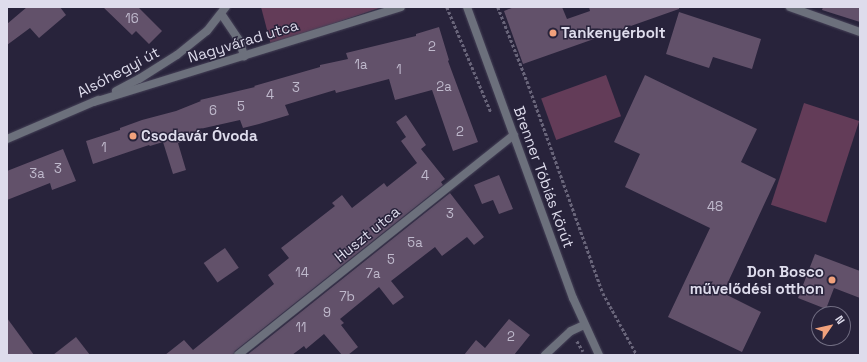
<!DOCTYPE html>
<meta charset="utf-8">
<style>
body{margin:0}
#map{position:relative;width:867px;height:362px;overflow:hidden;background:#28233b;font-family:"Space Grotesk",sans-serif}
div>[style]{position:absolute}
.green>*{inset:0;background:#633c58;transform-origin:0 0}
.building>*{inset:0;background:#62516a;transform-origin:0 0}
.path>*{height:2.5px;margin-top:-1.25px;transform-origin:0;background:repeating-linear-gradient(90deg,#69657a 0 3px,transparent 0 5px)}
.roads{filter:drop-shadow(0 0 1px #454157) drop-shadow(0 0 1px #454157)}
.minor>*{height:8px;margin:-4px;padding:0 4px;transform-origin:4px;border-radius:4px;background:#6c707c}
.tertiary>*{height:8px;margin:-4px;padding:0 4px;transform-origin:4px;border-radius:4px;background:#6c707c}
.dots>*{width:11px;height:11px;translate:-50% -50%;box-sizing:border-box;border:2px solid #28233b;border-radius:50%}
span{translate:-50% -50%;white-space:nowrap;text-align:center;line-height:1.15;-webkit-text-stroke:3px #28233b;paint-order:stroke}
.number-label{font-size:13px;color:#bfb9cc}
.number-label span{-webkit-text-stroke-width:0}
.poi-label{font-size:15px;color:#dedcec;font-weight:700}
.left{translate:0 -50%;text-align:left}
.right{translate:-100% -50%;text-align:right}
.street-label{font-size:15px;color:#dedcec}
.frame{position:absolute;inset:0;border:8px solid #dedcec;pointer-events:none}
.north{position:absolute;left:811px;top:306px;width:40px;height:40px;box-sizing:border-box;background:#28233b;border:1px solid #716d82;border-radius:50%;rotate:56deg;font-size:11px;font-weight:700;line-height:16px;text-align:center;color:#dedcec}
.north::after{content:'';display:block;margin:auto;width:14px;height:18px;background:#f1a17c;clip-path:polygon(50% 0,100% 100%,50% 72%,0 100%)}
</style>
<div id="map">
<div class="green">
<i style="clip-path:polygon(261px 7px,382px 7px,271px 45px)"></i>
<i style="left:606px;top:75px;width:44px;height:69px;rotate:70deg"></i>
<i style="left:804px;top:103px;width:58px;height:107px;rotate:18deg"></i>
</div>
<div class="building">
<i style="clip-path:polygon(27px 7px,60px 7px,66px 15px,39px 38px,30px 28px,7px 45px,7px 24px)"></i>
<i style="clip-path:polygon(103px 7px,138px 7px,162px 31px,149px 44px,136px 31px,132px 35px)"></i>
<i style="clip-path:polygon(514px 7px,562px 7px,567px 19px,590px 11px,589px 7px,679px 7px,679px 9px,523px 64px,504px 11px)"></i>
<i style="clip-path:polygon(823px 7px,860px 7px,860px 22px,822px 10px)"></i>
<i style="clip-path:polygon(679px 12px,761px 39px,752px 69px,713px 57px,709px 68px,666px 54px)"></i>
<i style="clip-path:polygon(439px 27px,449px 60px,448px 61px,478px 142px,453px 151px,432px 90px,395px 100px,389px 79px,336px 93px,335px 90px,285px 105px,289px 115px,259px 124px,243px 128px,240px 120px,200px 129px,202px 134px,178px 143px,186px 170px,173px 174px,163px 142px,150px 146px,149px 145px,93px 164px,86px 141px,120px 130px,120px 128px,142px 120px,176px 111px,201px 101px,200px 100px,255px 87px,254px 86px,320px 67px,320px 65px,348px 59px,346px 53px,416px 36px,416px 34px)"></i>
<i style="clip-path:polygon(645px 75px,757px 129px,741px 162px,776px 179px,723px 293px,761px 312px,742px 352px,668px 317px,710px 228px,625px 187px,640px 154px,614px 142px)"></i>
<i style="clip-path:polygon(406px 115px,426px 145px,421px 149px,445px 179px,441px 182px,443px 185px,235px 351px,233px 355px,165px 355px,184px 340px,193px 350px,274px 284px,268px 275px,289px 258px,281px 248px,335px 206px,332px 203px,342px 195px,352px 208px,384px 183px,387px 187px,417px 163px,401px 141px,406px 137px,396px 122px)"></i>
<i style="clip-path:polygon(63px 149px,76px 181px,52px 190px,50px 183px,7px 200px,7px 171px)"></i>
<i style="clip-path:polygon(499px 175px,513px 209px,499px 214px,493px 200px,482px 204px,474px 185px)"></i>
<i style="clip-path:polygon(450px 193px,484px 237px,474px 245px,467px 237px,442px 256px,435px 247px,391px 281px,404px 297px,393px 305px,379px 287px,340px 319px,344px 323px,341px 325px,358px 347px,348px 355px,342px 355px,324px 334px,306px 349px,304px 346px,292px 355px,247px 355px)"></i>
<i style="left:225px;top:248px;width:24px;height:26px;rotate:55deg"></i>
<i style="clip-path:polygon(815px 254px,860px 271px,860px 298px,834px 288px,826px 309px,798px 298px)"></i>
<i style="clip-path:polygon(7px 318px,34px 355px,7px 355px)"></i>
<i style="clip-path:polygon(509px 319px,530px 335px,514px 355px,464px 355px,476px 340px,485px 348px)"></i>
<i style="clip-path:polygon(76px 337px,90px 355px,53px 355px)"></i>
</div>
<div class="path">
<i style="left:447px;top:7px;width:114px;rotate:67.3deg"></i>
<i style="left:498px;top:7px;width:79px;rotate:68.6deg"></i>
<i style="left:527px;top:81px;width:225px;rotate:70.3deg"></i>
<i style="left:603px;top:293px;width:71px;rotate:61.3deg"></i>
<i style="left:577px;top:341px;width:12px;rotate:59deg"></i>
</div>
<div class="roads">
<div class="minor">
<i style="left:790px;top:7px;width:74px;rotate:19.7deg"></i>
<i style="left:222px;top:15px;width:32px;rotate:56deg"></i>
<i style="left:240px;top:42px;width:15px;rotate:74deg"></i>
<i style="left:116px;top:91px;width:26px;rotate:-28deg"></i>
<i style="left:139px;top:79px;width:45px;rotate:-32.3deg"></i>
<i style="left:177px;top:55px;width:38px;rotate:-39deg"></i>
<i style="left:207px;top:31px;width:31px;rotate:-52deg"></i>
<i style="left:94px;top:102px;width:321px;rotate:-17.2deg"></i>
<i style="left:7px;top:139px;width:99px;rotate:-23.2deg"></i>
<i style="left:238px;top:355px;width:353px;rotate:-38.6deg"></i>
<i style="left:545px;top:355px;width:35px;rotate:-43deg"></i>
<i style="left:571px;top:331px;width:14px;rotate:-25deg"></i>
</div>
<div class="tertiary">
<i style="left:467px;top:7px;width:310px;rotate:70deg"></i>
<i style="left:573px;top:298px;width:63px;rotate:65.5deg"></i>
</div>
</div>
<div class="dots">
<i style="left:553px;top:33px;background:#f1a17c"></i>
<i style="left:133px;top:136px;background:#f1a17c"></i>
<i style="left:832px;top:280px;background:#f1a17c"></i>
</div>
<div class="number-label">
<span style="left:132px;top:19px">16</span>
<span style="left:432px;top:47px">2</span>
<span style="left:361px;top:65px">1a</span>
<span style="left:399px;top:70px">1</span>
<span style="left:444px;top:87px">2a</span>
<span style="left:296px;top:88px">3</span>
<span style="left:270px;top:95px">4</span>
<span style="left:241px;top:107px">5</span>
<span style="left:213px;top:111px">6</span>
<span style="left:460px;top:132px">2</span>
<span style="left:104px;top:148px">1</span>
<span style="left:58px;top:169px">3</span>
<span style="left:37px;top:174px">3a</span>
<span style="left:425px;top:176px">4</span>
<span style="left:715px;top:207px">48</span>
<span style="left:450px;top:214px">3</span>
<span style="left:415px;top:243px">5a</span>
<span style="left:391px;top:260px">5</span>
<span style="left:302px;top:273px">14</span>
<span style="left:373px;top:274px">7a</span>
<span style="left:347px;top:297px">7b</span>
<span style="left:327px;top:313px">9</span>
<span style="left:301px;top:328px">11</span>
<span style="left:511px;top:337px">2</span>
</div>
<div class="poi-label">
<span class="left" style="left:561px;top:33px">Tankenyérbolt</span>
<span class="left" style="left:141px;top:136px">Csodavár Óvoda</span>
<span class="right" style="left:824px;top:280px">Don Bosco<br>művelődési otthon</span>
</div>
<div class="street-label">
<span style="left:243px;top:41px;rotate:-17deg">Nagyvárad utca</span>
<span style="left:118px;top:72px;rotate:-28deg">Alsóhegyi út</span>
<span style="left:544px;top:177px;rotate:70deg">Brenner Tóbiás körút</span>
<span style="left:367px;top:234px;rotate:-39deg">Huszt utca</span>
</div>
<div class="frame"></div>
<div class="north">N</div>
</div>
